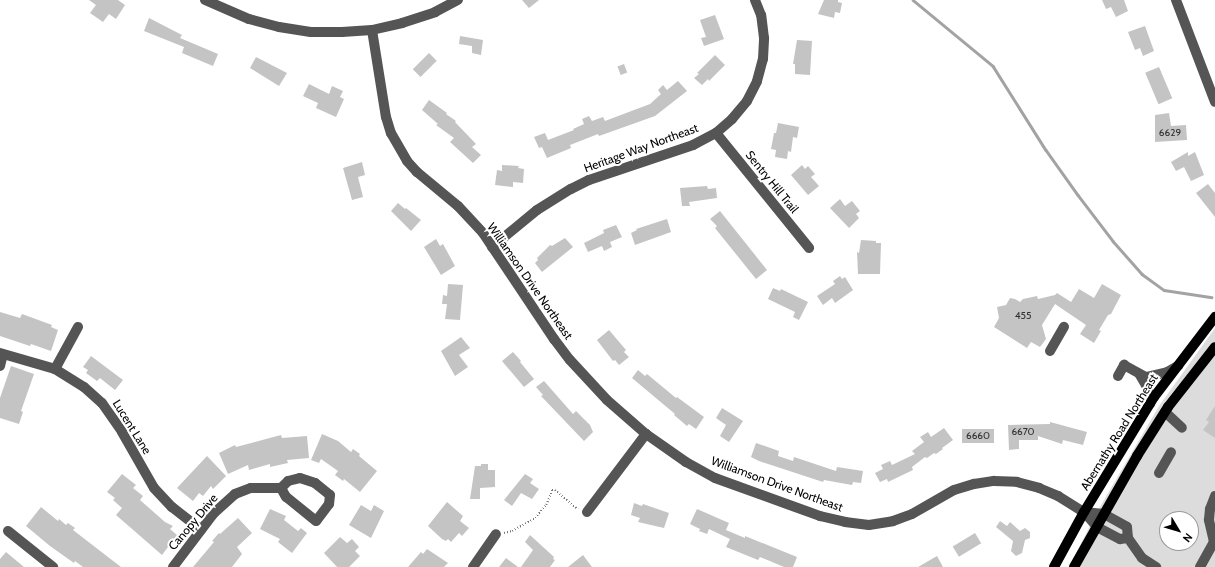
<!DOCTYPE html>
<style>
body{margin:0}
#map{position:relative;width:1215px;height:567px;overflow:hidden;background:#fff;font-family:Cabin,sans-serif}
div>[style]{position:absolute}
.green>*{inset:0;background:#dcdcdc}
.stream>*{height:2.5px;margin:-1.25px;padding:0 1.25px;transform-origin:1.25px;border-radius:1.25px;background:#a3a3a3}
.building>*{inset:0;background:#c4c4c4;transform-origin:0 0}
.path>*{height:1.5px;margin-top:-0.75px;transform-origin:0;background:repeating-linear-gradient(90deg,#777 0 1px,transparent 0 3px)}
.minor>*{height:10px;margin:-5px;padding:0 5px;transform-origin:5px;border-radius:5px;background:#555}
.major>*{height:10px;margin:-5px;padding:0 5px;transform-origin:5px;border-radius:5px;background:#000}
span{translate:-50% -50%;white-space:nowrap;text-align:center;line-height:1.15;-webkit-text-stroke:4px #fff;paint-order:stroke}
.number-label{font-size:10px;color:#313131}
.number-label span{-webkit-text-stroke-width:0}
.street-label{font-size:12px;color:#000}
.north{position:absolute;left:1159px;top:511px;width:40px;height:40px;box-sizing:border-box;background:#fff;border:1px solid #999;border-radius:50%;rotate:128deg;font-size:11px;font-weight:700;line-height:16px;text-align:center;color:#000}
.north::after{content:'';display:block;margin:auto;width:14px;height:18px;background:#000;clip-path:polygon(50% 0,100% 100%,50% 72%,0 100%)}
</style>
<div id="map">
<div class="green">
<i style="clip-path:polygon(evenodd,1215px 328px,1215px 567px,1069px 567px,1097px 512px,1159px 406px,1215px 328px,1167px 519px,1191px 519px,1191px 543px,1167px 543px,1167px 519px)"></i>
</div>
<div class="stream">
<i style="left:913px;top:0;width:104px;rotate:39.5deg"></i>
<i style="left:993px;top:66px;width:99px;rotate:57.8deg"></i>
<i style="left:1046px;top:150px;width:55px;rotate:54.6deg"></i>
<i style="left:1078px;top:195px;width:58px;rotate:52.7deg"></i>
<i style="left:1113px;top:241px;width:44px;rotate:48.7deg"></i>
<i style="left:1142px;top:274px;width:27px;rotate:36deg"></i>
<i style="left:1164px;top:290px;width:48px;rotate:8.5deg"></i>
</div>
<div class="building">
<i style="clip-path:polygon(89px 0,118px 0,125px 5px,116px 19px,109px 14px,103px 22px,90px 13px,96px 5px)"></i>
<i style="clip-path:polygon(522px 0,539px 0,529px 8px)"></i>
<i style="clip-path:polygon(824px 0,838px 0,838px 2px,842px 3px,840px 13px,835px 12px,834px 18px,818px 14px)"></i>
<i style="clip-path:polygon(1102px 0,1124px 0,1128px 11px,1116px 17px,1111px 7px,1106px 9px)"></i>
<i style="clip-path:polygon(715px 15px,724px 39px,704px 46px,701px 38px,706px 37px,700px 20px)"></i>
<i style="clip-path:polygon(149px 18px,182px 35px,180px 38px,218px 54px,213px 66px,182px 53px,184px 47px,144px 31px)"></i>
<i style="clip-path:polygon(1145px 26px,1154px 51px,1143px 56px,1140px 48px,1135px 50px,1128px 32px)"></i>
<i style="clip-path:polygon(460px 36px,483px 40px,481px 55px,472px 53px,472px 46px,459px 44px)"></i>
<i style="clip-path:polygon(797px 40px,812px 41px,810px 75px,795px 74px,795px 64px,793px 64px)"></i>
<i style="left:429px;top:53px;width:11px;height:23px;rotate:45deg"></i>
<i style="clip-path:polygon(715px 55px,725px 65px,709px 81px,708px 79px,702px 85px,694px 78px,699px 74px,697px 73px)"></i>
<i style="clip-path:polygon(256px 57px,287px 73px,279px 86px,250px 68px)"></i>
<i style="left:624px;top:64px;width:9px;height:7px;rotate:69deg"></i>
<i style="left:1159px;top:67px;width:34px;height:15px;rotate:67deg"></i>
<i style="clip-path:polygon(678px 81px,687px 91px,655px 116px,599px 136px,598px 134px,570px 145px,571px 148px,547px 158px,542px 147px,539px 148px,534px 137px,545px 133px,548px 140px,574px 130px,573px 129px,584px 124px,582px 119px,589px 116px,592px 121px,603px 117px,605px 121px,650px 104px,661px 94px,658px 90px,663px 85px,667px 90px)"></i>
<i style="clip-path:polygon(309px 84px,329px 94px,332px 86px,343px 91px,340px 97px,344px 99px,336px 117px,316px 108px,318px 103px,303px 96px)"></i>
<i style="clip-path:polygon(429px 100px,447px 113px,446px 114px,456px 121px,455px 122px,476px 144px,472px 147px,481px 155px,473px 163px,450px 142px,454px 138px,436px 125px,438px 124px,422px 110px)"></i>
<i style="clip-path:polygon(1169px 113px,1171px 126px,1186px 125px,1187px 140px,1155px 142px,1155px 115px)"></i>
<i style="clip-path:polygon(778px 123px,799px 127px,797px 138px,793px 137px,791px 152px,788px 151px,787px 159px,775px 157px,776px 150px,771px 149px,774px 133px,776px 133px)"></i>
<i style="clip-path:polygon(1188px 152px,1188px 156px,1195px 152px,1204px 175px,1191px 181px,1184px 167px,1176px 171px,1171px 162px)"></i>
<i style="clip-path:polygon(362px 162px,365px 175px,358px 177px,363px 197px,352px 200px,343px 168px)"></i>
<i style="clip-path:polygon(502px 165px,519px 166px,518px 168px,524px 169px,523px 183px,513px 182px,513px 187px,495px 185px,497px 170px,502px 171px)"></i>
<i style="clip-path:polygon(802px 165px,805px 169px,808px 166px,815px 174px,811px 177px,819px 186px,808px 195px,791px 175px)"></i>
<i style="clip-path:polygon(1208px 184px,1215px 193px,1215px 217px,1196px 193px)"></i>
<i style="clip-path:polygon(707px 186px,708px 189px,716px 188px,717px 198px,689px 202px,690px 206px,682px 206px,680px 188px)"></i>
<i style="clip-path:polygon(840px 199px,845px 206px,852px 201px,860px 211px,856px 214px,859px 218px,849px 228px,830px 208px)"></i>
<i style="clip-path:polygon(398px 203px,405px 209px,406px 208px,421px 220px,411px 231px,391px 211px)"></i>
<i style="clip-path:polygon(720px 211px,767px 270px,756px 279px,715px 228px,717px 226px,710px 219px)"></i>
<i style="clip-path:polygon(667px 219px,671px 232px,635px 245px,631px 233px,637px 230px,636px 229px)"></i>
<i style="clip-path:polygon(616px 225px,622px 237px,610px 242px,612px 247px,604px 251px,602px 246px,588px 252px,584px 243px,604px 233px,603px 230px)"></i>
<i style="clip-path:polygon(565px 238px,573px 247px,542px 272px,535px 263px,538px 260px,537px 258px,550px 245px,552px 246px)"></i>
<i style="clip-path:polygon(436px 239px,440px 246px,443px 244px,455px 266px,441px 275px,424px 247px)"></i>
<i style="clip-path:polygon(861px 240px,876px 241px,876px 243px,881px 243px,880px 274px,858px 274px,857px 252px,859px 253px)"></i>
<i style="clip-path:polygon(840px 276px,842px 279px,845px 277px,853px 290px,835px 303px,832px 298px,823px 305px,817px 296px,835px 284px,833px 281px)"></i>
<i style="clip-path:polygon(448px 284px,463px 285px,460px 320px,445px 319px,447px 304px,442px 304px,443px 295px,447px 296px)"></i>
<i style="clip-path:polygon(1102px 284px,1121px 295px,1111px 314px,1108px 315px,1099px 330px,1101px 331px,1094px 343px,1080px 334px,1086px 325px,1055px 304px,1042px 325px,1046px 339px,1040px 347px,1031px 342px,1027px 348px,994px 327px,999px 318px,997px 307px,1006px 305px,1010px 298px,1015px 299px,1020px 302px,1023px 299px,1037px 296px,1038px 299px,1055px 295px,1057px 293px,1071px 302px,1079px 289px,1094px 298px)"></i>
<i style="clip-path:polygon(773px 288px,780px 291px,781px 289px,808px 302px,799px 320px,793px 317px,795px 312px,768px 299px)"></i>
<i style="clip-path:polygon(0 312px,20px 318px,22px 314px,52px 325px,51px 327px,58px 330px,51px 351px,31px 344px,30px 346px,0 336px)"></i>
<i style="clip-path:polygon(609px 330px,626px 350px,624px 352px,629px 357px,619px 365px,615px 360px,613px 361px,597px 340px)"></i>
<i style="clip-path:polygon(461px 337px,470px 348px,459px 355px,468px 367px,455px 376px,441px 351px)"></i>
<i style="clip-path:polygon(513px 352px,521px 361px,520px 362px,534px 379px,524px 387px,502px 361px)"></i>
<i style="clip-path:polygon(91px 356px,123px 380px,115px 390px,100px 378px,97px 381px,86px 373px,88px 370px,83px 367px)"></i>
<i style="clip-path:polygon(11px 366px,34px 374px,21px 411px,23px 412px,19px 424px,0 418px,0 398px)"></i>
<i style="clip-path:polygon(638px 370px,645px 376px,647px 374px,676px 398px,677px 397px,704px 417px,696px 429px,689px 424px,687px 426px,674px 415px,675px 414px,632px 378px)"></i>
<i style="clip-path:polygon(544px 381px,573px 414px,576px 411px,590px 425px,593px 432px,584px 441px,541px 396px,543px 395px,536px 387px)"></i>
<i style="clip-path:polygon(1215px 406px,1215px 438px,1203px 430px,1209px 422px,1206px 420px)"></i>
<i style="clip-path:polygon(722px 408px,743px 421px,729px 442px,720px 436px,726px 425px,716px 418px)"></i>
<i style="clip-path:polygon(1050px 422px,1087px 432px,1083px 445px,1063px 440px,1062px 444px,1038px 436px,1038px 440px,1019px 440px,1019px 449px,1009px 450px,1008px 425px,1050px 424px)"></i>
<i style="clip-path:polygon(944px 428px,953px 440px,942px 448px,943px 449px,936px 454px,934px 453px,927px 458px,925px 457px,912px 467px,913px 470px,888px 482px,887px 479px,880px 482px,875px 473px,883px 469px,881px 465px,890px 461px,892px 465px,915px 454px,912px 451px,924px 442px,920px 437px,928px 432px,931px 437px)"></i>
<i style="left:962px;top:429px;width:32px;height:14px"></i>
<i style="clip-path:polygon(322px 434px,338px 441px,351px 452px,353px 449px,360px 454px,359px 456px,377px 471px,360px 492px,344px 479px,343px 481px,335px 475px,338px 471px,321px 459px,319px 463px,311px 460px)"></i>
<i style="clip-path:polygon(281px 435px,282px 438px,307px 436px,309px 458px,287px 460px,288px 463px,270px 467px,270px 464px,249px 470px,248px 465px,228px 474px,219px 453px,235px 445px,236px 447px)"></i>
<i style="clip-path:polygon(756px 443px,779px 451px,778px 456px,793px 461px,794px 457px,836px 471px,837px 467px,863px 471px,861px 483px,853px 482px,852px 485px,824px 480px,823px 482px,759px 461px,751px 457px)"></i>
<i style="clip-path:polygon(207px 456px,226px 476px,213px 489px,211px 486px,203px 496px,199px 493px,193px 501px,177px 488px)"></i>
<i style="clip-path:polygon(481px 464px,488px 464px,488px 470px,495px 470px,495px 487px,480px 488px,480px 499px,470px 499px,475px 466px,481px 466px)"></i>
<i style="clip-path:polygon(122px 474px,136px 485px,133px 488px,143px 496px,140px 500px,165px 522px,173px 526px,170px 529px,177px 535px,162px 555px,116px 515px,122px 508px,113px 500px,115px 498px,107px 492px)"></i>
<i style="clip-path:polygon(525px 474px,533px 479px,530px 483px,539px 489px,532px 499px,521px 493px,512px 506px,504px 500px)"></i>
<i style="clip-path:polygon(447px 502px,463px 516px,460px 521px,469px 528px,462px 536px,459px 533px,451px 542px,448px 539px,446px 541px,442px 539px,428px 526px)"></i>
<i style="clip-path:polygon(634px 503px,642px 506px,643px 504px,669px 513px,664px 528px,638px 522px,640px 518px,631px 515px)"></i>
<i style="clip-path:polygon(361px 505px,371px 511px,374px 505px,384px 511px,371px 538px,349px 525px)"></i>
<i style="clip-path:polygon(41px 507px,58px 521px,59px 519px,66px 525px,68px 523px,75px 528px,73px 530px,121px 567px,83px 567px,75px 561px,74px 563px,50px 546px,26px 526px)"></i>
<i style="clip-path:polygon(270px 509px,286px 516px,284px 520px,298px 531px,301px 528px,307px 533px,292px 553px,278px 542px,280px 539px,260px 529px)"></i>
<i style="clip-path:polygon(697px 509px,729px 523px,726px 530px,745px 538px,745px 536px,797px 557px,793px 567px,784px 567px,760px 557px,758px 560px,726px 547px,730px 539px,709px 529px,707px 534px,699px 531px,700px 529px,690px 524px)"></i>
<i style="clip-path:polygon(238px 518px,252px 533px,237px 547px,242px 554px,232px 567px,193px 567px,214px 542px,212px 541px,219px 533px,220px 534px)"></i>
<i style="clip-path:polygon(1000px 521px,1007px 526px,1010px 522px,1020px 531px,1025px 528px,1030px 532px,1030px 538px,1025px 540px,1022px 553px,1016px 556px,1011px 551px,1013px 541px,996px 527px)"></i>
<i style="left:975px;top:533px;width:12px;height:26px;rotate:59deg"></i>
<i style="clip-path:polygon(530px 535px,554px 557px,553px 559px,555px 560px,550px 567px,521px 567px,533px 550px,525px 542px)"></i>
<i style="clip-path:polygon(340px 537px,347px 543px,352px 539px,359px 547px,355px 551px,360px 556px,349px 567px,337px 567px,324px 553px)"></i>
<i style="clip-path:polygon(427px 549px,448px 563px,444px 567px,408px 567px,421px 552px,423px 554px)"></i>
<i style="clip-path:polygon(6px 552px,24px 567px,0 567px,0 559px)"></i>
<i style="clip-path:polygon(583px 555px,592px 567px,568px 567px)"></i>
<i style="clip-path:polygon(937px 556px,943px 567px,918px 567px)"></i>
<i style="clip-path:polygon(506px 558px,518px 567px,499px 567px)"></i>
</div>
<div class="path">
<i style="left:504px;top:533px;width:8px;rotate:-14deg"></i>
<i style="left:512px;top:531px;width:26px;rotate:-29deg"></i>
<i style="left:535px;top:518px;width:17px;rotate:-50deg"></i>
<i style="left:546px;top:505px;width:16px;rotate:-68deg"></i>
<i style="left:552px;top:490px;width:3px"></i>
<i style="left:555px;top:490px;width:30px;rotate:40deg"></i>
</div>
<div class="minor">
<i style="left:205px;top:0;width:48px;rotate:23.4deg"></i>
<i style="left:249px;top:19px;width:31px;rotate:15deg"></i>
<i style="left:279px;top:27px;width:32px;rotate:9deg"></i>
<i style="left:311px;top:32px;width:31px"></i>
<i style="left:342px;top:32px;width:30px;rotate:-4deg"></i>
<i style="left:372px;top:30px;width:31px;rotate:-13deg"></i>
<i style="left:402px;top:23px;width:35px;rotate:-18deg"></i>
<i style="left:435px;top:12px;width:26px;rotate:-28deg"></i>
<i style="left:1176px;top:0;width:109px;rotate:69.1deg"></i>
<i style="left:372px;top:30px;width:88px;rotate:80.9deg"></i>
<i style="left:386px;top:117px;width:17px;rotate:73deg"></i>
<i style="left:391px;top:133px;width:32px;rotate:60deg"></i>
<i style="left:407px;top:161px;width:15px;rotate:48deg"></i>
<i style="left:417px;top:172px;width:53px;rotate:39.7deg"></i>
<i style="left:458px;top:206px;width:37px;rotate:47deg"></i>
<i style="left:483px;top:233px;width:128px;rotate:56.2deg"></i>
<i style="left:554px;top:339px;width:26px;rotate:53deg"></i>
<i style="left:570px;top:360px;width:54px;rotate:47.2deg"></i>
<i style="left:607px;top:400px;width:52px;rotate:41.1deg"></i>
<i style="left:646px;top:434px;width:49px;rotate:35deg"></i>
<i style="left:686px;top:462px;width:33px;rotate:29deg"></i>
<i style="left:715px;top:478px;width:112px;rotate:19.9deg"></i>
<i style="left:820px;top:516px;width:26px;rotate:13deg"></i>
<i style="left:845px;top:522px;width:24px;rotate:7deg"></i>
<i style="left:869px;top:525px;width:24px;rotate:-9deg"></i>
<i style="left:893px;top:521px;width:20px;rotate:-20deg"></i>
<i style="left:912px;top:514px;width:48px;rotate:-29.7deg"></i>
<i style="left:954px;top:490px;width:21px;rotate:-17deg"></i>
<i style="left:974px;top:484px;width:20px;rotate:-9deg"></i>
<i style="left:994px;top:481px;width:23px;rotate:2deg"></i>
<i style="left:1017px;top:482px;width:23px;rotate:15deg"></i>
<i style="left:1039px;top:488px;width:21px;rotate:23deg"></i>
<i style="left:1058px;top:496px;width:31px;rotate:32deg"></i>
<i style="left:1084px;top:512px;width:20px;rotate:49deg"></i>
<i style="left:1097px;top:527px;width:26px;rotate:28deg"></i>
<i style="left:1120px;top:539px;width:8px;rotate:-7deg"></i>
<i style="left:716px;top:133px;width:148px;rotate:51deg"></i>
<i style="left:492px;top:247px;width:58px;rotate:-39.4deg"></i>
<i style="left:537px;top:210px;width:40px;rotate:-32deg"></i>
<i style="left:571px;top:189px;width:20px;rotate:-27deg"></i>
<i style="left:589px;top:180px;width:110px;rotate:-18.6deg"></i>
<i style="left:693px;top:145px;width:26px;rotate:-28deg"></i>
<i style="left:716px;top:133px;width:21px;rotate:-41deg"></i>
<i style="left:732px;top:119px;width:23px;rotate:-50deg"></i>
<i style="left:747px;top:101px;width:22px;rotate:-63deg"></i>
<i style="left:757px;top:81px;width:23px;rotate:-75deg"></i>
<i style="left:763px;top:59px;width:21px;rotate:-87deg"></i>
<i style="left:764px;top:38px;width:23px;rotate:-97deg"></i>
<i style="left:761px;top:15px;width:16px;rotate:-112deg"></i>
<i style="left:1050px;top:351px;width:28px;rotate:-60deg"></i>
<i style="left:0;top:353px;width:57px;rotate:16.2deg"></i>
<i style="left:55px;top:369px;width:34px;rotate:32deg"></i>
<i style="left:84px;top:387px;width:24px;rotate:42deg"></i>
<i style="left:102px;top:403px;width:35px;rotate:55deg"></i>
<i style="left:122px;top:432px;width:64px;rotate:60.3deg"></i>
<i style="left:154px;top:488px;width:26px;rotate:47deg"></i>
<i style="left:172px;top:507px;width:37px;rotate:38deg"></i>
<i style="left:0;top:366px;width:12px;rotate:-76deg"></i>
<i style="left:55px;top:369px;width:48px;rotate:-61.3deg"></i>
<i style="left:1140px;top:375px;width:16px;rotate:60deg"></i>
<i style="left:1148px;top:389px;width:15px;rotate:82deg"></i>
<i style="left:1118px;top:376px;width:13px;rotate:-61deg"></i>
<i style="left:1124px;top:365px;width:25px;rotate:29deg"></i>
<i style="left:1146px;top:377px;width:22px;rotate:-13deg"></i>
<i style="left:1167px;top:372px;width:13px;rotate:-29deg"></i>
<i style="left:1165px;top:412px;width:23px;rotate:43deg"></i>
<i style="left:1159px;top:473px;width:24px;rotate:-60deg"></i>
<i style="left:587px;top:512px;width:98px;rotate:-52.9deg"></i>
<i style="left:1084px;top:512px;width:20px;rotate:6deg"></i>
<i style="left:1104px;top:514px;width:26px;rotate:29deg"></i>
<i style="left:1127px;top:527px;width:11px;rotate:85deg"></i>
<i style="left:1128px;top:538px;width:24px;rotate:55deg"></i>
<i style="left:1142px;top:558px;width:17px;rotate:33deg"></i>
<i style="left:8px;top:531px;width:58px;rotate:38.7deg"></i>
<i style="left:173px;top:567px;width:68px;rotate:-52.8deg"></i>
<i style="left:214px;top:513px;width:28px;rotate:-42deg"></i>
<i style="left:235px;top:494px;width:17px;rotate:-21deg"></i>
<i style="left:251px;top:488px;width:30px"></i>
<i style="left:281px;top:488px;width:10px;rotate:-45deg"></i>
<i style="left:288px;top:481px;width:12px;rotate:-14deg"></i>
<i style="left:300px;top:478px;width:16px;rotate:18deg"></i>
<i style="left:315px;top:483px;width:19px;rotate:39deg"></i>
<i style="left:330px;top:495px;width:9px;rotate:96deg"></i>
<i style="left:329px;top:504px;width:21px;rotate:127deg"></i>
<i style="left:316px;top:521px;width:38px;rotate:-141deg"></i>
<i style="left:286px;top:497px;width:10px;rotate:-119deg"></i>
<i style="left:473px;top:567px;width:40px;rotate:-55.1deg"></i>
<i style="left:1200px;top:567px;width:29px;rotate:-61deg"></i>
<i style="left:1214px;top:542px;width:23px;rotate:-103deg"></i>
<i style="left:1209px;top:520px;width:11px;rotate:-85deg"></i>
<i style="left:1210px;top:509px;width:14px;rotate:-69deg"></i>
</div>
<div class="major">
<i style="left:1054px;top:567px;width:63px;rotate:-61.4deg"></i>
<i style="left:1084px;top:512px;width:135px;rotate:-58.7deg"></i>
<i style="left:1154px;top:397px;width:101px;rotate:-52.7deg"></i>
<i style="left:1074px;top:567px;width:128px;rotate:-60.4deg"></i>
<i style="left:1137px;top:456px;width:58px;rotate:-57.7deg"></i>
<i style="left:1168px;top:407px;width:76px;rotate:-51.9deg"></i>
</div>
<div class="number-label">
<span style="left:1170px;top:133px">6629</span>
<span style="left:1023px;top:316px">455</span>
<span style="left:1023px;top:432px">6670</span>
<span style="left:978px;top:436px">6660</span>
</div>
<div class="street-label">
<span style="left:641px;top:148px;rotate:-20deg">Heritage Way Northeast</span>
<span style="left:772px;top:182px;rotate:51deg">Sentry Hill Trail</span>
<span style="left:530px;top:281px;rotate:55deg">Williamson Drive Northeast</span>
<span style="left:132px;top:427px;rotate:58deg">Lucent Lane</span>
<span style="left:1119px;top:432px;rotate:-58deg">Abernathy Road Northeast</span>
<span style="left:777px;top:484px;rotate:20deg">Williamson Drive Northeast</span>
<span style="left:193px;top:522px;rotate:-50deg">Canopy Drive</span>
</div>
<div class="north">N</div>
</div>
